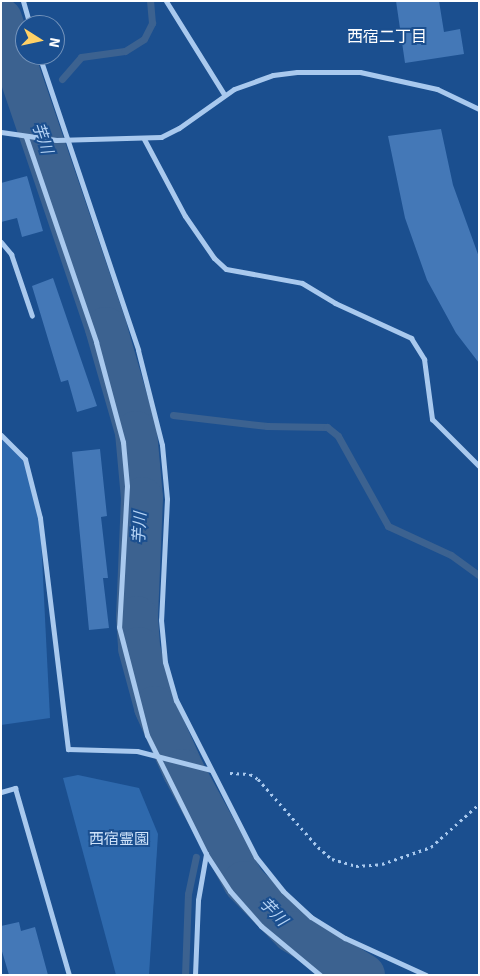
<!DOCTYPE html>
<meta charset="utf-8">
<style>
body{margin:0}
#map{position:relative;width:480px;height:976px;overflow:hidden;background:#1b4f8f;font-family:Signika,"Noto Sans JP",sans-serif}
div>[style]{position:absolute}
.green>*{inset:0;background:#2e69ad}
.stream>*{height:7px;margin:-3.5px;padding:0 3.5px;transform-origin:3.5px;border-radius:3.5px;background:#3c6290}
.river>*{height:42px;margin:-21px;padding:0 21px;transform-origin:21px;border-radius:21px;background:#3c6290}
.building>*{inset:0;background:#4478b7}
.path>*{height:3px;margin-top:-1.5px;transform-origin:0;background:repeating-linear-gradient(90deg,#a9c9ee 0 2.5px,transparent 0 6.5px)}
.street>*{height:5px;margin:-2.5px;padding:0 2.5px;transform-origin:2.5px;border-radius:2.5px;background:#a9c9ee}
span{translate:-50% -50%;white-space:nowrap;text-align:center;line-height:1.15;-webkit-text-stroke:4px #1b4f8f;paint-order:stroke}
.park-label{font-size:15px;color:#cfe3fa}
.neighbourhood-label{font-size:16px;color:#fff}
.water-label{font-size:16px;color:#b5d3f5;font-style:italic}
.frame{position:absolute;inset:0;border:2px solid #fff;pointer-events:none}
.north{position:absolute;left:15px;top:15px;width:50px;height:50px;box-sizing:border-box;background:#1b4f8f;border:1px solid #7695bc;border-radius:50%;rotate:100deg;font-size:14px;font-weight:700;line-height:20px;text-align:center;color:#fff}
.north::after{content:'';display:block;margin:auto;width:18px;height:22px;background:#ffd166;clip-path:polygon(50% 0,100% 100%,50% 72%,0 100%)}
</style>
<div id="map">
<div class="green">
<i style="clip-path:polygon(1px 435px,25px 459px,40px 518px,50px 718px,1px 725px)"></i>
<i style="clip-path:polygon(78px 775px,139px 788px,158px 834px,149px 975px,116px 975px,63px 778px)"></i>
</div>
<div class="stream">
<i style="left:62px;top:79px;width:29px;rotate:-49deg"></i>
<i style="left:81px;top:57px;width:44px;rotate:-7.8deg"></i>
<i style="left:125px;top:51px;width:22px;rotate:-32deg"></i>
<i style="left:144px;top:39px;width:18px;rotate:-63deg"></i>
<i style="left:152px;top:23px;width:22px;rotate:-95deg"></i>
<i style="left:38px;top:119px;width:8px;rotate:-67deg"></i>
<i style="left:131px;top:411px;width:11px;rotate:5deg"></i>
<i style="left:173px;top:415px;width:95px;rotate:6.7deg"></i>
<i style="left:267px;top:426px;width:60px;rotate:1deg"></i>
<i style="left:327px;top:427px;width:14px;rotate:39deg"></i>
<i style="left:338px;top:436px;width:103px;rotate:60.9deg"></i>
<i style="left:388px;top:526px;width:69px;rotate:24.7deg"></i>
<i style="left:451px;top:555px;width:34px;rotate:36deg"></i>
<i style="left:185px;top:975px;width:81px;rotate:-87.9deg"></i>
<i style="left:188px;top:894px;width:38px;rotate:-78deg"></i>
</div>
<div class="river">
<i style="left:1px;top:19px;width:326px;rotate:71.2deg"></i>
<i style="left:106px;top:328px;width:108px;rotate:73.9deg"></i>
<i style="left:136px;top:432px;width:66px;rotate:84.8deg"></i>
<i style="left:142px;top:498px;width:119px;rotate:92.4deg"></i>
<i style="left:137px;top:617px;width:31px;rotate:86deg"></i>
<i style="left:139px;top:648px;width:61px;rotate:74.8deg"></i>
<i style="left:155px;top:707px;width:69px;rotate:66deg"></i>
<i style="left:183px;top:770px;width:128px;rotate:61.4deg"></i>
<i style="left:244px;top:882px;width:70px;rotate:45.6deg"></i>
<i style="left:293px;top:932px;width:83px;rotate:31.2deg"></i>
</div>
<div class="building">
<i style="clip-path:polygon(396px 1px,439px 1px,444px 32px,460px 29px,464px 54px,405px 63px)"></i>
<i style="clip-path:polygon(441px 129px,453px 185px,479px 257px,479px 363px,456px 333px,427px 280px,405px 218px,388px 136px)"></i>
<i style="clip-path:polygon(27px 176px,43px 231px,22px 237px,17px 218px,1px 222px,1px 183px)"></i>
<i style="clip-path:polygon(53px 278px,97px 406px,77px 412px,68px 380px,61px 382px,32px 286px)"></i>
<i style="clip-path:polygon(100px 449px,107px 516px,101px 517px,108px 578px,103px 578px,109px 628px,89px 630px,72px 452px)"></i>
<i style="clip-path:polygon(19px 922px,21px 931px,35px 927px,48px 975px,9px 975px,1px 948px,1px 926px)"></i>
</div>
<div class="path">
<i style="left:230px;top:773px;width:20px;rotate:3deg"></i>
<i style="left:250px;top:774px;width:9px;rotate:32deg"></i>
<i style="left:258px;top:779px;width:91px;rotate:48.6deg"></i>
<i style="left:318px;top:847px;width:18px;rotate:41deg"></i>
<i style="left:332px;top:859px;width:25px;rotate:16deg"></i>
<i style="left:356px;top:866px;width:26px;rotate:-4deg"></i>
<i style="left:382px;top:864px;width:52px;rotate:-19.1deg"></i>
<i style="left:431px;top:847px;width:64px;rotate:-41.9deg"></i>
</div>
<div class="street">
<i style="left:23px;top:1px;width:25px;rotate:74deg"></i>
<i style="left:166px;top:1px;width:110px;rotate:58.1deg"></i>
<i style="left:39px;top:55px;width:311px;rotate:71.4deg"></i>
<i style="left:138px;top:350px;width:98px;rotate:75.8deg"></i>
<i style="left:162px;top:445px;width:54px;rotate:84.7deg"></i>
<i style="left:167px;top:499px;width:121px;rotate:92.8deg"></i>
<i style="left:161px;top:620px;width:42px;rotate:84.6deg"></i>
<i style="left:165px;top:662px;width:40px;rotate:74deg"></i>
<i style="left:176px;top:700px;width:176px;rotate:63deg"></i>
<i style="left:256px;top:857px;width:43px;rotate:51.5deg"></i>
<i style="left:283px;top:891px;width:38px;rotate:43deg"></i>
<i style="left:311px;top:917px;width:40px;rotate:32deg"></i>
<i style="left:345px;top:938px;width:89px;rotate:24.6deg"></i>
<i style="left:1px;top:132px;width:56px;rotate:8.3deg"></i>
<i style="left:56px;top:140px;width:105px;rotate:-1.6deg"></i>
<i style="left:161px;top:137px;width:20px;rotate:-27deg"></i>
<i style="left:179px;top:128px;width:67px;rotate:-35.3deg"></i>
<i style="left:234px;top:89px;width:41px;rotate:-19.7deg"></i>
<i style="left:273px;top:75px;width:24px;rotate:-7deg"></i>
<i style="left:297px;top:72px;width:63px"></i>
<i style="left:360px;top:72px;width:79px;rotate:12.4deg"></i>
<i style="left:437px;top:89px;width:47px;rotate:25.5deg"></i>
<i style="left:26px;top:137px;width:217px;rotate:71.1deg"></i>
<i style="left:96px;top:342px;width:104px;rotate:74.9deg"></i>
<i style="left:123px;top:442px;width:44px;rotate:84.8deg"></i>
<i style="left:127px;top:486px;width:141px;rotate:93.2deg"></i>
<i style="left:119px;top:627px;width:112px;rotate:75.5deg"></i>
<i style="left:147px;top:735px;width:133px;rotate:63.6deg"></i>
<i style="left:206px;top:854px;width:44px;rotate:57deg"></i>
<i style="left:230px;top:891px;width:47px;rotate:48.5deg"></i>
<i style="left:261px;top:926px;width:77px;rotate:39.7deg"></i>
<i style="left:144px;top:139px;width:87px;rotate:62deg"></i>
<i style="left:185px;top:216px;width:51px;rotate:55.4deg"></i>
<i style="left:214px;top:258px;width:16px;rotate:43deg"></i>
<i style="left:226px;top:269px;width:77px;rotate:10.4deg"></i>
<i style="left:302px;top:283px;width:39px;rotate:31deg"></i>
<i style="left:335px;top:303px;width:84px;rotate:24.7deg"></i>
<i style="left:411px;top:338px;width:25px;rotate:58deg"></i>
<i style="left:424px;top:359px;width:61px;rotate:82.4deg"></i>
<i style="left:432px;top:419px;width:66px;rotate:45deg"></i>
<i style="left:1px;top:242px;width:16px;rotate:50deg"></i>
<i style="left:11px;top:254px;width:65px;rotate:71.3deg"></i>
<i style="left:1px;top:435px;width:34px;rotate:45deg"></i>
<i style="left:25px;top:459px;width:61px;rotate:75.7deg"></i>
<i style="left:40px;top:518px;width:233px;rotate:83.1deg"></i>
<i style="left:68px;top:749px;width:69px;rotate:1.7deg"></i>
<i style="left:137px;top:751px;width:76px;rotate:14.4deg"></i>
<i style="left:1px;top:792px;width:15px;rotate:-16deg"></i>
<i style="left:15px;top:788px;width:195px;rotate:73.9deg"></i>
<i style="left:195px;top:975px;width:75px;rotate:-87.7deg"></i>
<i style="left:198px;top:900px;width:47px;rotate:-80.1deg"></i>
</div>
<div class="park-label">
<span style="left:119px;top:840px">西宿霊園</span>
</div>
<div class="neighbourhood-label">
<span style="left:387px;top:37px">西宿二丁目</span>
</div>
<div class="water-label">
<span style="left:42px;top:138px;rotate:71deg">芋川</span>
<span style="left:140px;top:528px;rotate:-87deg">芋川</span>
<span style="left:273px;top:912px;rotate:46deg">芋川</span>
</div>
<div class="frame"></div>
<div class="north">N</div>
</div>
